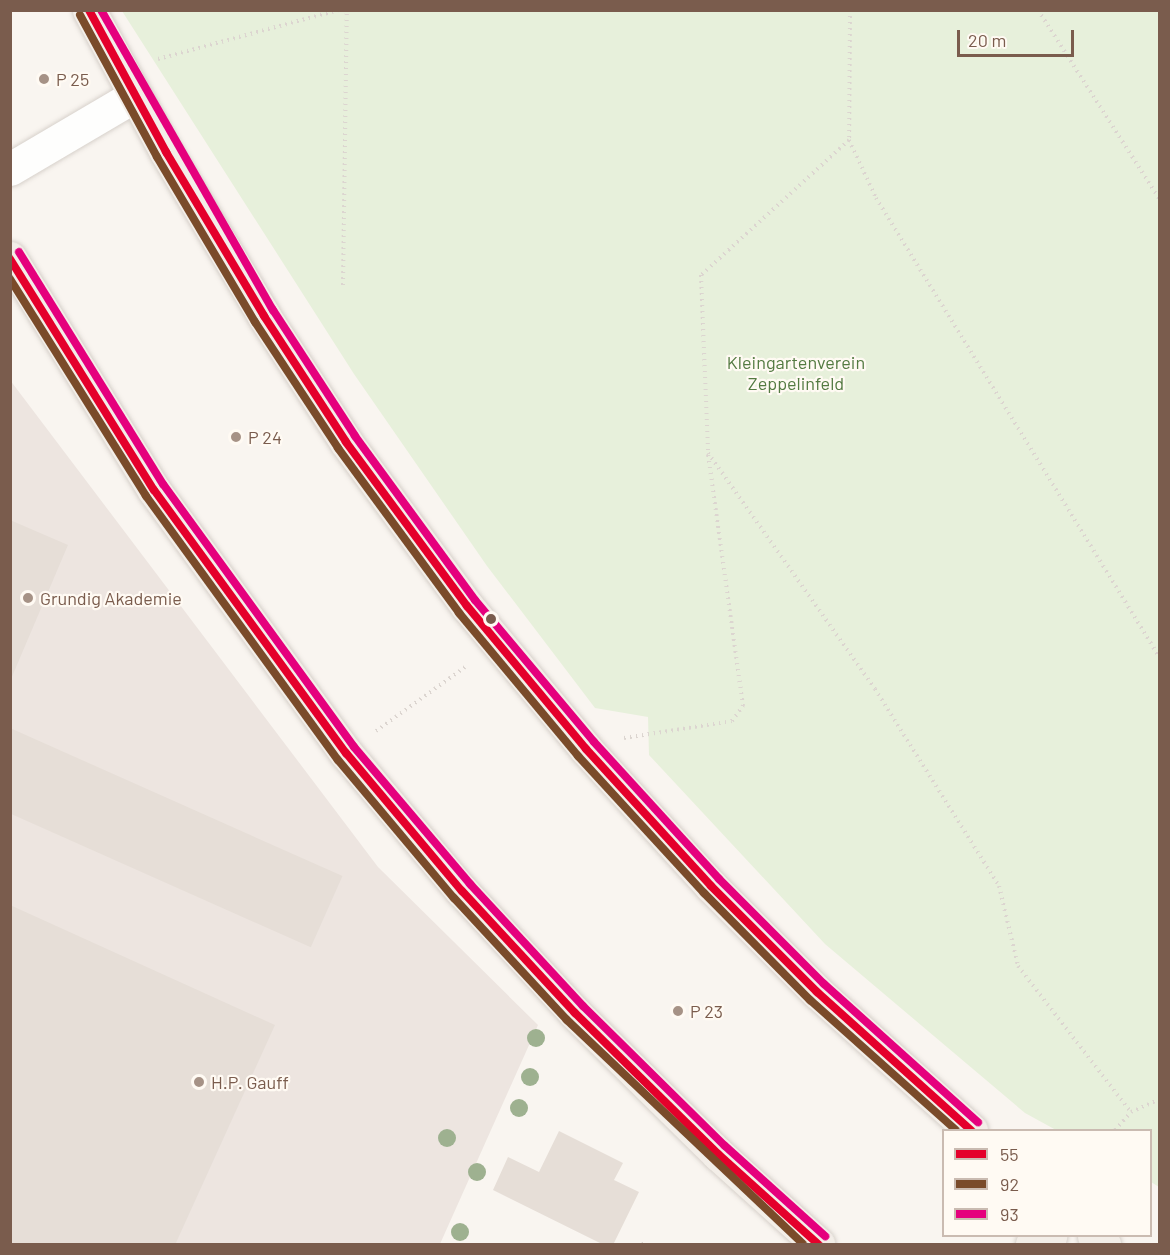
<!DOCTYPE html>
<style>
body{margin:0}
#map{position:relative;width:1170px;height:1255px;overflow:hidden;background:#f9f5f0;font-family:Barlow,sans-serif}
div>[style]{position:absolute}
.industrial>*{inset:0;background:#ede5e0}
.green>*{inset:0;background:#e7f0db}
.building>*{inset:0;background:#e6ded7;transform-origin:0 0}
.path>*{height:4px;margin-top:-2px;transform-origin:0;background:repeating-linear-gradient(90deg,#dcd5d0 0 1.5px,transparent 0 6px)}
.roads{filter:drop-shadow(0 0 2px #d7d1cb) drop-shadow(0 0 2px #d7d1cb)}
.minor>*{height:33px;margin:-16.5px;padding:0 16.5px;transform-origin:16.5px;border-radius:16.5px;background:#fefefd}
.major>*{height:33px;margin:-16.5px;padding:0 16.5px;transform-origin:16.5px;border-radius:16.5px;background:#f3eee8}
.bus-1>*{height:8px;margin:-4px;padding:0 4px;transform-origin:4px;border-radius:4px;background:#e4002b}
.bus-2>*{height:8px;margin:-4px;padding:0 4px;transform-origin:4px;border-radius:4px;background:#7a4b2a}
.bus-3>*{height:8px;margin:-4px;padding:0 4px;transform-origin:4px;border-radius:4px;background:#e5007d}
.trees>*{width:18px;height:18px;margin:-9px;border-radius:50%;background:#9eb190}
.dots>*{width:16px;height:16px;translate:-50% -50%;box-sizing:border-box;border:3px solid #fffaf3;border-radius:50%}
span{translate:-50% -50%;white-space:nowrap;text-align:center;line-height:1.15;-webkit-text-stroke:4.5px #fffaf3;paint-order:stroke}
.poi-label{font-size:18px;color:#7a5c4d}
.left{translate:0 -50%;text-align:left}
.park-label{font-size:18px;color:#537a41}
.frame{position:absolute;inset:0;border:12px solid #7a5c4d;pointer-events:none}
.legend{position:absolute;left:942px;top:1129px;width:210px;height:108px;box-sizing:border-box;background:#fffaf3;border:2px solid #cabbb1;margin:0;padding:8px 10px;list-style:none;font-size:18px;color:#7a5c4d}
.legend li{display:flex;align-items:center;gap:12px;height:30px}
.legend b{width:30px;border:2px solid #cabbb1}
.scale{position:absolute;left:957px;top:30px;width:117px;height:27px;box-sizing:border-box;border:3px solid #7a5c4d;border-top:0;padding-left:8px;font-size:18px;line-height:21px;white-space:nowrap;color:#7a5c4d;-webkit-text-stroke:4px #fffaf3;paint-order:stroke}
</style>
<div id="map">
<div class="industrial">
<i style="clip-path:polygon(10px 380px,378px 867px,538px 1025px,440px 1244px,11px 1244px)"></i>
</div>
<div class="green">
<i style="clip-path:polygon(122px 11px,1159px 11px,1159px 1187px,1151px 1182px,1150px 1130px,1056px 1130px,1025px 1113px,825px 944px,649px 755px,648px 717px,595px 708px,487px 566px,354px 374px)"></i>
</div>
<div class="building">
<i style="clip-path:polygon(10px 520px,68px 545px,11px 679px,10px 679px)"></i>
<i style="left:10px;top:728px;width:364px;height:78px;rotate:24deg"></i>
<i style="clip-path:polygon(10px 905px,275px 1025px,175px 1245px,10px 1245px)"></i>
<i style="clip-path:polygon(559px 1131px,623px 1163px,614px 1180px,639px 1192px,613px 1245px,604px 1245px,493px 1190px,508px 1157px,539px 1172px)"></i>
</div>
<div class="path">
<i style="left:850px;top:10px;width:130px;rotate:90.4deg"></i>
<i style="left:849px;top:140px;width:64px;rotate:65deg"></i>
<i style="left:876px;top:198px;width:541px;rotate:58.31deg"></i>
<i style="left:1038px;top:10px;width:226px;rotate:57.3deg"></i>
<i style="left:158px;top:59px;width:187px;rotate:-15.2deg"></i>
<i style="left:849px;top:140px;width:200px;rotate:137.6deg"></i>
<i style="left:701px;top:275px;width:178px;rotate:87.7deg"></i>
<i style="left:708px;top:453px;width:289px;rotate:54.7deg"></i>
<i style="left:875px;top:689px;width:233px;rotate:57.8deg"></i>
<i style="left:999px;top:886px;width:82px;rotate:76.6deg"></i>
<i style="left:1018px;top:966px;width:185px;rotate:52.3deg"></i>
<i style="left:343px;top:285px;width:275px;rotate:-89.2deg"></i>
<i style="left:376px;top:731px;width:113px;rotate:-35.7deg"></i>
<i style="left:624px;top:738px;width:109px;rotate:-8.9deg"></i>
<i style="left:732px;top:721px;width:19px;rotate:-54deg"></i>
<i style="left:743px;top:706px;width:254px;rotate:-97.9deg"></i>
<i style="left:1115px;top:1130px;width:24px;rotate:-48deg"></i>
<i style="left:1131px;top:1112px;width:32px;rotate:-24deg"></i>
<i style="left:643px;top:1244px;width:4px;rotate:-56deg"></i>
</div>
<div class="roads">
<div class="minor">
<i style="left:10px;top:169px;width:144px;rotate:-30.5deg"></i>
</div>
<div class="major">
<i style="left:89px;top:10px;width:162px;rotate:61.5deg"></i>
<i style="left:166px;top:152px;width:191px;rotate:59.1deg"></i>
<i style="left:264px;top:316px;width:150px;rotate:56.9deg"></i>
<i style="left:346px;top:442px;width:204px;rotate:53.6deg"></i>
<i style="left:467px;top:606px;width:186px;rotate:50.2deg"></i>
<i style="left:586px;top:749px;width:185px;rotate:47.6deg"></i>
<i style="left:711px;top:886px;width:150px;rotate:45deg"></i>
<i style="left:817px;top:992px;width:207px;rotate:41.9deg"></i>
<i style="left:10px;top:258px;width:273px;rotate:58.2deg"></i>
<i style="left:154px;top:490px;width:326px;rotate:53.9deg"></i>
<i style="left:346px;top:753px;width:180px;rotate:50deg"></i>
<i style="left:462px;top:891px;width:166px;rotate:47.2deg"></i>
<i style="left:575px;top:1013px;width:201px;rotate:44.6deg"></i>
<i style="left:718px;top:1154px;width:135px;rotate:42deg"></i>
<i style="left:1094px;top:1236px;width:13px;rotate:39deg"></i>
<i style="left:1032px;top:1244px;width:20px;rotate:-24deg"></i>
</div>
</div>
<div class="bus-1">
<i style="left:89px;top:10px;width:162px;rotate:61.5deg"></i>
<i style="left:166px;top:152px;width:191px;rotate:59.1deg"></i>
<i style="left:264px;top:316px;width:150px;rotate:56.9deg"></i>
<i style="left:346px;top:442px;width:204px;rotate:53.6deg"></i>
<i style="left:467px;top:606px;width:186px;rotate:50.2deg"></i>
<i style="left:586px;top:749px;width:185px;rotate:47.6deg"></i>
<i style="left:711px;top:886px;width:150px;rotate:45deg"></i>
<i style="left:817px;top:992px;width:207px;rotate:41.9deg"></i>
<i style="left:10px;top:259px;width:272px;rotate:58.1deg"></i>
<i style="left:154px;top:490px;width:326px;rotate:53.9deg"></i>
<i style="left:346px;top:753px;width:180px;rotate:50deg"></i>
<i style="left:462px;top:891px;width:166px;rotate:47.2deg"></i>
<i style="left:575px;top:1013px;width:201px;rotate:44.6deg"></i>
<i style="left:718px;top:1154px;width:135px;rotate:42deg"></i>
</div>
<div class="bus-2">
<i style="left:80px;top:15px;width:162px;rotate:61.5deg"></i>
<i style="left:157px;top:157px;width:192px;rotate:59.3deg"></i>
<i style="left:255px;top:322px;width:151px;rotate:56.6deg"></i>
<i style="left:338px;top:448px;width:205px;rotate:53.7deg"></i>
<i style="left:459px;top:613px;width:186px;rotate:50.2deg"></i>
<i style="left:578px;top:756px;width:186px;rotate:47.4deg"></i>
<i style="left:704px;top:893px;width:151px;rotate:45.3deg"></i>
<i style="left:810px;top:1000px;width:195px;rotate:41.7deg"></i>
<i style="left:10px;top:279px;width:256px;rotate:57.9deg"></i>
<i style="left:146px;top:496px;width:326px;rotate:54deg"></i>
<i style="left:338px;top:760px;width:180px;rotate:50deg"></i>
<i style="left:454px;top:898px;width:166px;rotate:47.2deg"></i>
<i style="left:567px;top:1020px;width:325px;rotate:43.5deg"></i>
</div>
<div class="bus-3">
<i style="left:101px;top:10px;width:346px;rotate:60.2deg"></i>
<i style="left:273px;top:310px;width:150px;rotate:56.9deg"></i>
<i style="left:355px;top:436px;width:203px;rotate:53.8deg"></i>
<i style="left:475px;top:600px;width:185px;rotate:50deg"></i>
<i style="left:594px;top:742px;width:185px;rotate:47.6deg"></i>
<i style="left:719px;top:879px;width:148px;rotate:45deg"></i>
<i style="left:824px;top:984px;width:207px;rotate:41.9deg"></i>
<i style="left:19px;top:252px;width:273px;rotate:58.2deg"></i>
<i style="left:163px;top:484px;width:325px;rotate:54deg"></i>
<i style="left:354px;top:747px;width:180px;rotate:49.7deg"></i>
<i style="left:470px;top:884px;width:166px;rotate:47.2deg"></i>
<i style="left:583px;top:1006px;width:199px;rotate:44.6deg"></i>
<i style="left:725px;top:1146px;width:135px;rotate:42deg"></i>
</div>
<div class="trees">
<i style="left:536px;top:1038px"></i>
<i style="left:530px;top:1077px"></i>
<i style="left:519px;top:1108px"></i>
<i style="left:447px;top:1138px"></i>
<i style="left:477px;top:1172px"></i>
<i style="left:460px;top:1232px"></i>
</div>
<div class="dots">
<i style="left:44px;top:79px;background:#a69286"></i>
<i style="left:236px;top:437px;background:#a69286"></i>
<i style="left:28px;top:598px;background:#a69286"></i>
<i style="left:491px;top:619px;background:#7a5c4d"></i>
<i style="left:678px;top:1011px;background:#a69286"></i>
<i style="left:199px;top:1082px;background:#a69286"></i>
</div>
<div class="poi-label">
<span class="left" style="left:56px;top:79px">P 25</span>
<span class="left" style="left:248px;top:437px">P 24</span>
<span class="left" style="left:40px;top:598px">Grundig Akademie</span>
<span class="left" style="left:690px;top:1011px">P 23</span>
<span class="left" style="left:211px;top:1082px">H.P. Gauff</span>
</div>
<div class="park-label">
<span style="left:796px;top:373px">Kleingartenverein<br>Zeppelinfeld</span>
</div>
<div class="frame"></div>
<ul class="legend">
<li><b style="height:8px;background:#e4002b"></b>55</li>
<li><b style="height:8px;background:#7a4b2a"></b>92</li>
<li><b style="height:8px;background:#e5007d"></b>93</li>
</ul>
<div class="scale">20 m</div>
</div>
